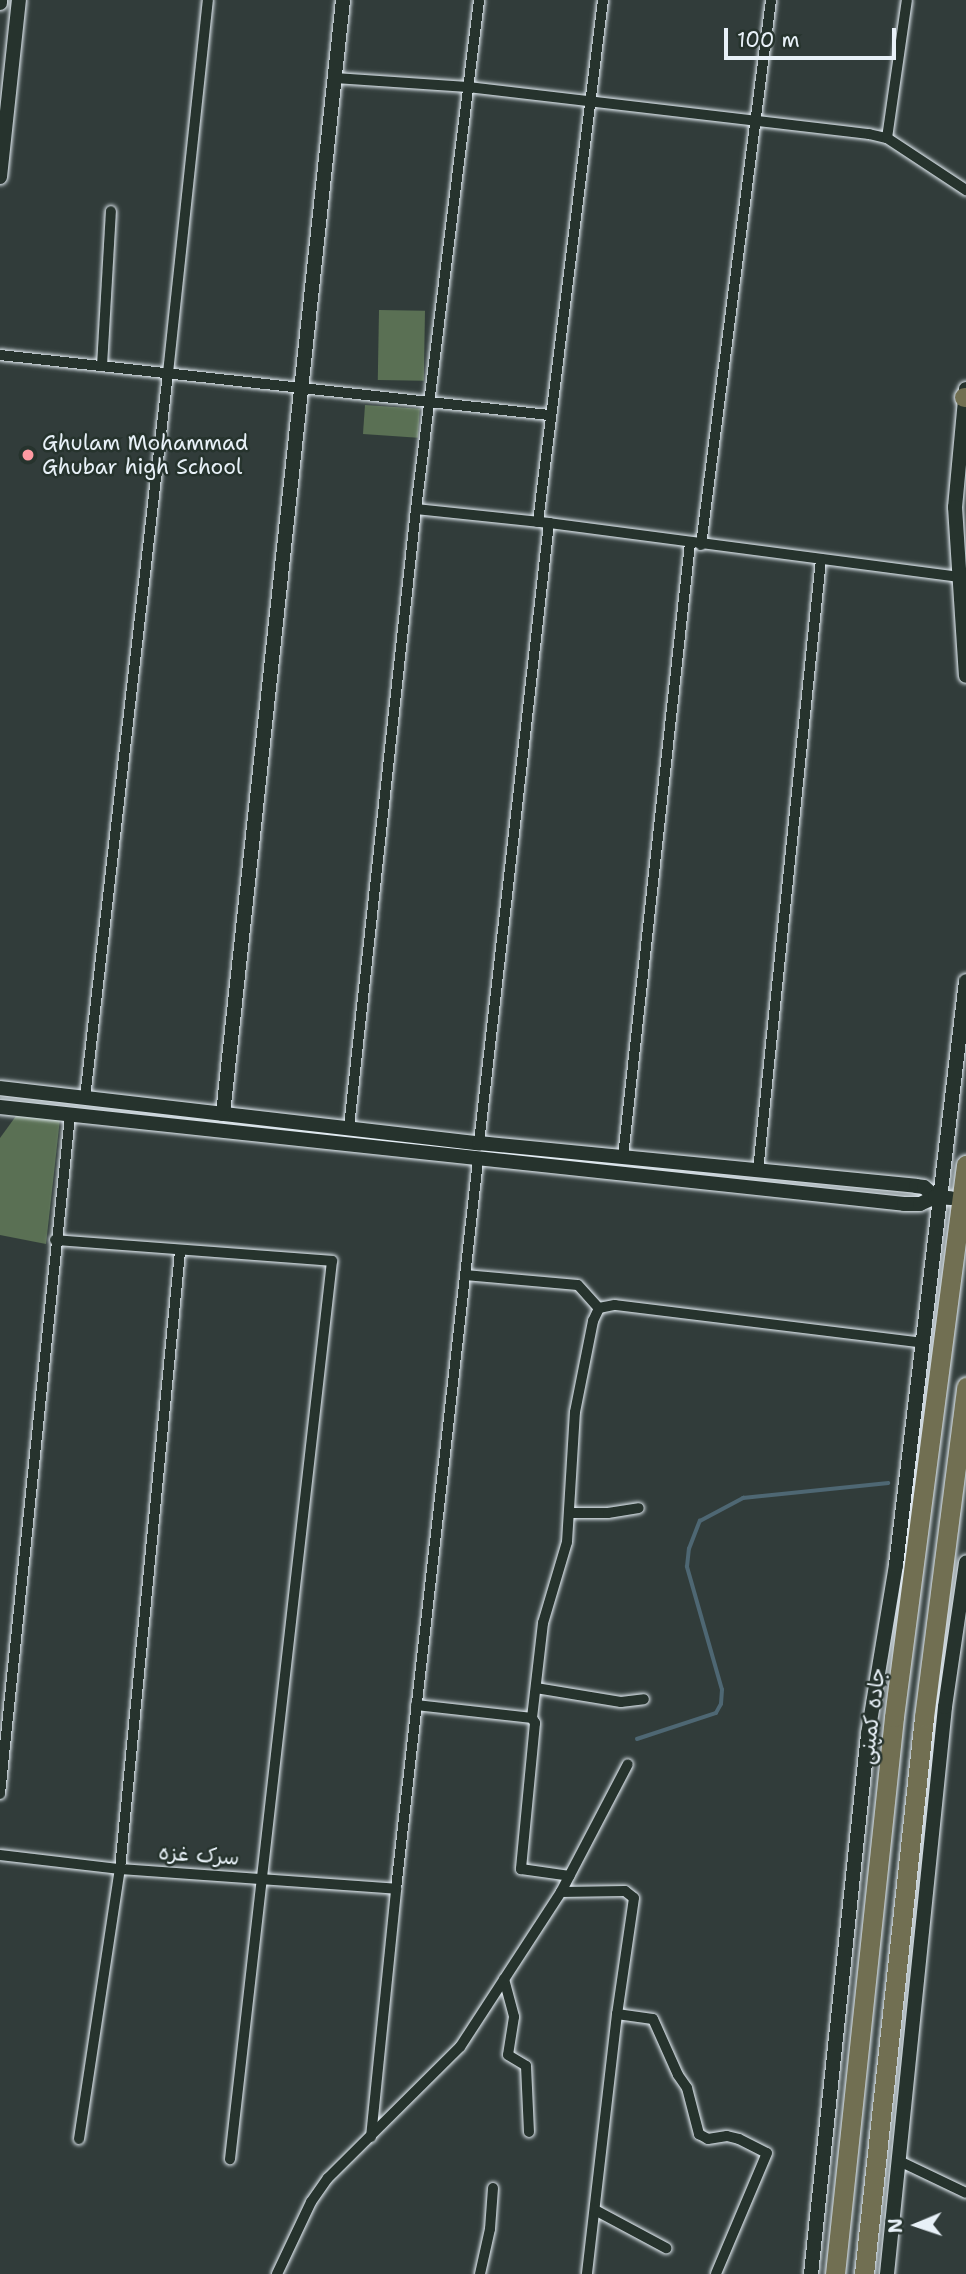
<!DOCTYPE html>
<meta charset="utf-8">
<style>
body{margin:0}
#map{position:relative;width:966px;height:2274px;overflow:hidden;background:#313c3a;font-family:"Shantell Sans","Playpen Sans Arabic",sans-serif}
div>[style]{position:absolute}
.green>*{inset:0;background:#5a7054;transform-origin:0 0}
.stream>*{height:3.5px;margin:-1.75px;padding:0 1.75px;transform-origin:1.75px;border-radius:1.75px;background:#4e6773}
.roads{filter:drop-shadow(0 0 2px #e8f1f8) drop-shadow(0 0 2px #e8f1f8)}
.street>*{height:10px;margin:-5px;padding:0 5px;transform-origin:5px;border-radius:5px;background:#26332d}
.secondary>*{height:14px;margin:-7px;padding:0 7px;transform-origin:7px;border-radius:7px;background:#26332d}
.highway>*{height:19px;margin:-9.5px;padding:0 9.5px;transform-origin:9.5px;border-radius:9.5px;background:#716f52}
.dots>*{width:19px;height:19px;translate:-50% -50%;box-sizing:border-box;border:4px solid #26332d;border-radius:50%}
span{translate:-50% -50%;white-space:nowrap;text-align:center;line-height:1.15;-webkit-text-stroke:5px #26332d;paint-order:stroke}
.poi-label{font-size:21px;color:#e8f1f8}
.left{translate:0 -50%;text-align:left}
.street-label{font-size:21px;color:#e8f1f8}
.north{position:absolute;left:882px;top:2190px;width:70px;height:70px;-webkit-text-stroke:5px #26332d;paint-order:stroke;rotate:268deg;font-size:19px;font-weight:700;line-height:28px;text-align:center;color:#e8f1f8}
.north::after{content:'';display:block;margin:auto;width:24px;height:32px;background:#e8f1f8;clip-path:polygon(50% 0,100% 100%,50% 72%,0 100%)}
.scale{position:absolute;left:724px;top:28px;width:172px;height:32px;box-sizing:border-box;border:4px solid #e8f1f8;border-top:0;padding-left:9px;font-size:21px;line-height:24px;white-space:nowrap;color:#e8f1f8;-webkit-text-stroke:5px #26332d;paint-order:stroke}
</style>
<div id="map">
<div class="green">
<i style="left:379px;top:310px;width:46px;height:70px;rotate:1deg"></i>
<i style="left:365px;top:405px;width:55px;height:29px;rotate:4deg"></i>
<i style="clip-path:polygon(16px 1116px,60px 1119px,46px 1244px,0 1235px,0 1138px)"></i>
</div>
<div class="stream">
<i style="left:637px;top:1739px;width:83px;rotate:-18.2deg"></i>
<i style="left:716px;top:1713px;width:10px;rotate:-61deg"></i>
<i style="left:721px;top:1704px;width:14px;rotate:-86deg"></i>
<i style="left:722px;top:1690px;width:128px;rotate:-105.9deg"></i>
<i style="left:687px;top:1567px;width:18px;rotate:-84deg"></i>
<i style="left:689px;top:1549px;width:30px;rotate:-69deg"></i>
<i style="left:700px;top:1521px;width:49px;rotate:-28.1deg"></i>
<i style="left:743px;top:1498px;width:146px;rotate:-5.9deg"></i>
</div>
<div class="roads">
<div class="street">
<i style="left:335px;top:78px;width:133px;rotate:3.9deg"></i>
<i style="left:468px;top:87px;width:404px;rotate:6.7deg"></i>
<i style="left:869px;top:134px;width:18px;rotate:13deg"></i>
<i style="left:887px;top:138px;width:95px;rotate:33.4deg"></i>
<i style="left:887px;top:138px;width:139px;rotate:-81.8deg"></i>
<i style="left:0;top:355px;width:552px;rotate:6.24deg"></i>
<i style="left:102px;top:366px;width:155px;rotate:-86.7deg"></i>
<i style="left:416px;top:509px;width:134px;rotate:6deg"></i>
<i style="left:549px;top:523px;width:413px;rotate:7.5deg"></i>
<i style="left:538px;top:522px;width:526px;rotate:-82.9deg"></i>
<i style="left:701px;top:545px;width:549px;rotate:-82.68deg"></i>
<i style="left:85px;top:1098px;width:730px;rotate:-83.47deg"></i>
<i style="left:168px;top:373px;width:375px;rotate:-83.9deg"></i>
<i style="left:349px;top:1127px;width:622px;rotate:-83.81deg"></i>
<i style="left:416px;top:509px;width:513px;rotate:-82.94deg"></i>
<i style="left:479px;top:1143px;width:624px;rotate:-83.56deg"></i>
<i style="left:623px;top:1157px;width:618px;rotate:-83.77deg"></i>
<i style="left:758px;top:1171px;width:615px;rotate:-84.12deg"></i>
<i style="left:55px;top:1240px;width:278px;rotate:4.3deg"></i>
<i style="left:332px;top:1261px;width:904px;rotate:96.48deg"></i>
<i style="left:465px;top:1275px;width:113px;rotate:5.1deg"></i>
<i style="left:578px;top:1285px;width:31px;rotate:48deg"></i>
<i style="left:599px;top:1308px;width:16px;rotate:-11deg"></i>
<i style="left:615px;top:1305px;width:310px;rotate:7deg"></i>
<i style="left:569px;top:1513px;width:39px"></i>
<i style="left:608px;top:1513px;width:31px;rotate:-9deg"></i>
<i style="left:536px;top:1688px;width:86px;rotate:9.4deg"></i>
<i style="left:621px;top:1702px;width:23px;rotate:-7deg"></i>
<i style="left:416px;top:1705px;width:117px;rotate:6.4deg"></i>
<i style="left:532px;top:1718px;width:6px;rotate:59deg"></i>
<i style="left:535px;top:1723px;width:147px;rotate:95.5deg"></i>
<i style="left:521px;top:1869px;width:49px;rotate:8.1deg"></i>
<i style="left:532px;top:1718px;width:96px;rotate:-83.4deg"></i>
<i style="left:543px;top:1623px;width:84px;rotate:-73.5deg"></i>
<i style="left:567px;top:1542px;width:130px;rotate:-86.5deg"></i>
<i style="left:575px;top:1412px;width:93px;rotate:-78.8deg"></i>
<i style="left:593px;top:1321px;width:14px;rotate:-65deg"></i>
<i style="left:0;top:1794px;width:683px;rotate:-84.11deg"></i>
<i style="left:0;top:1855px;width:121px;rotate:6.7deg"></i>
<i style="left:120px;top:1869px;width:277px;rotate:4.1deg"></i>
<i style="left:561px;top:1892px;width:64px;rotate:-0.9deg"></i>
<i style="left:625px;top:1891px;width:11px;rotate:38deg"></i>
<i style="left:634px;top:1898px;width:117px;rotate:98.3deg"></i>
<i style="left:617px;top:2014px;width:262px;rotate:96.6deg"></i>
<i style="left:504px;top:1979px;width:39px;rotate:75deg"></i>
<i style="left:514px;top:2017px;width:38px;rotate:99deg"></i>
<i style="left:508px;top:2055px;width:21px;rotate:31deg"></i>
<i style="left:526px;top:2066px;width:66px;rotate:87.4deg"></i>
<i style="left:617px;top:2014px;width:36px;rotate:8deg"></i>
<i style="left:653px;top:2019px;width:61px;rotate:65.9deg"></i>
<i style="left:678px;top:2075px;width:16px;rotate:55deg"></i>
<i style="left:687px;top:2088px;width:48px;rotate:75.4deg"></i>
<i style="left:699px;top:2134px;width:10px;rotate:29deg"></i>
<i style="left:708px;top:2139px;width:19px;rotate:-9deg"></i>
<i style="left:727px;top:2136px;width:12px;rotate:14deg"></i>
<i style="left:739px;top:2139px;width:31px;rotate:27deg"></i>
<i style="left:767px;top:2153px;width:131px;rotate:112.9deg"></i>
<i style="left:371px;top:2137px;width:249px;rotate:-84.2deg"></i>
<i style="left:396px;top:1889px;width:734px;rotate:-83.58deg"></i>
<i style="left:79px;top:2139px;width:273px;rotate:-81.4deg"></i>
<i style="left:120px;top:1869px;width:621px;rotate:-84.45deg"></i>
<i style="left:899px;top:2161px;width:74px;rotate:25.5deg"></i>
<i style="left:595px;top:2210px;width:81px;rotate:28.2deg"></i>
<i style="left:277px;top:2274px;width:80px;rotate:-64.7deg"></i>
<i style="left:311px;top:2202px;width:29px;rotate:-55deg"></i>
<i style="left:328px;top:2178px;width:186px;rotate:-44.8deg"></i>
<i style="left:460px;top:2047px;width:185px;rotate:-56.9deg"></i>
<i style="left:561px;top:1892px;width:144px;rotate:-62.4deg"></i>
<i style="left:480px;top:2274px;width:46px;rotate:-77.5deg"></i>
<i style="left:490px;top:2229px;width:41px;rotate:-85.8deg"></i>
</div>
<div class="secondary">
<i style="left:0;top:3px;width:3px;rotate:-90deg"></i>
<i style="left:0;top:177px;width:178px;rotate:-83.9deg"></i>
<i style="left:966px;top:389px;width:119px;rotate:95.3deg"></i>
<i style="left:955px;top:507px;width:169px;rotate:86.3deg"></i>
<i style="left:0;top:1088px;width:482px;rotate:6.6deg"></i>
<i style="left:479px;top:1143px;width:439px;rotate:5.6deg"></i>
<i style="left:916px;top:1186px;width:8px;rotate:7deg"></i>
<i style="left:924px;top:1187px;width:15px;rotate:42deg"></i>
<i style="left:0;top:1107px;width:909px;rotate:6.12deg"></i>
<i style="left:904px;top:1204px;width:16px"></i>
<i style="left:920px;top:1204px;width:17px;rotate:-25deg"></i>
<i style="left:935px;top:1197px;width:16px;rotate:4deg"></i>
<i style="left:223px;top:1114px;width:1120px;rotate:-83.85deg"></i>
<i style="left:811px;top:2274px;width:543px;rotate:-83.97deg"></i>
<i style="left:868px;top:1734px;width:171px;rotate:-80.6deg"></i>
<i style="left:896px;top:1565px;width:588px;rotate:-83.16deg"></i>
<i style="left:887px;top:2274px;width:570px;rotate:-84.16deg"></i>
<i style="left:945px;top:1707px;width:146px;rotate:-81.7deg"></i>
</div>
<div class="highway">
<i style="left:964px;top:397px;width:2px"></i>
<i style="left:835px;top:2274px;width:560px;rotate:-83.95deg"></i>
<i style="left:894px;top:1717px;width:557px;rotate:-82.57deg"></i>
<i style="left:864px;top:2274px;width:560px;rotate:-83.85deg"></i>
<i style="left:924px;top:1717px;width:333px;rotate:-82.7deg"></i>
</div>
</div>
<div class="dots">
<i style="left:28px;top:455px;background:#ff9aa2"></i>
</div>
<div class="poi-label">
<span class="left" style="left:42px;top:455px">Ghulam Mohammad<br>Ghubar high School</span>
</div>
<div class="street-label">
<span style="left:872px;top:1716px;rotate:-83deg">جاده کمپنی</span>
<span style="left:199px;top:1855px;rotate:4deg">سرک غزه</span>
</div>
<div class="north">N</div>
<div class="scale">100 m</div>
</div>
